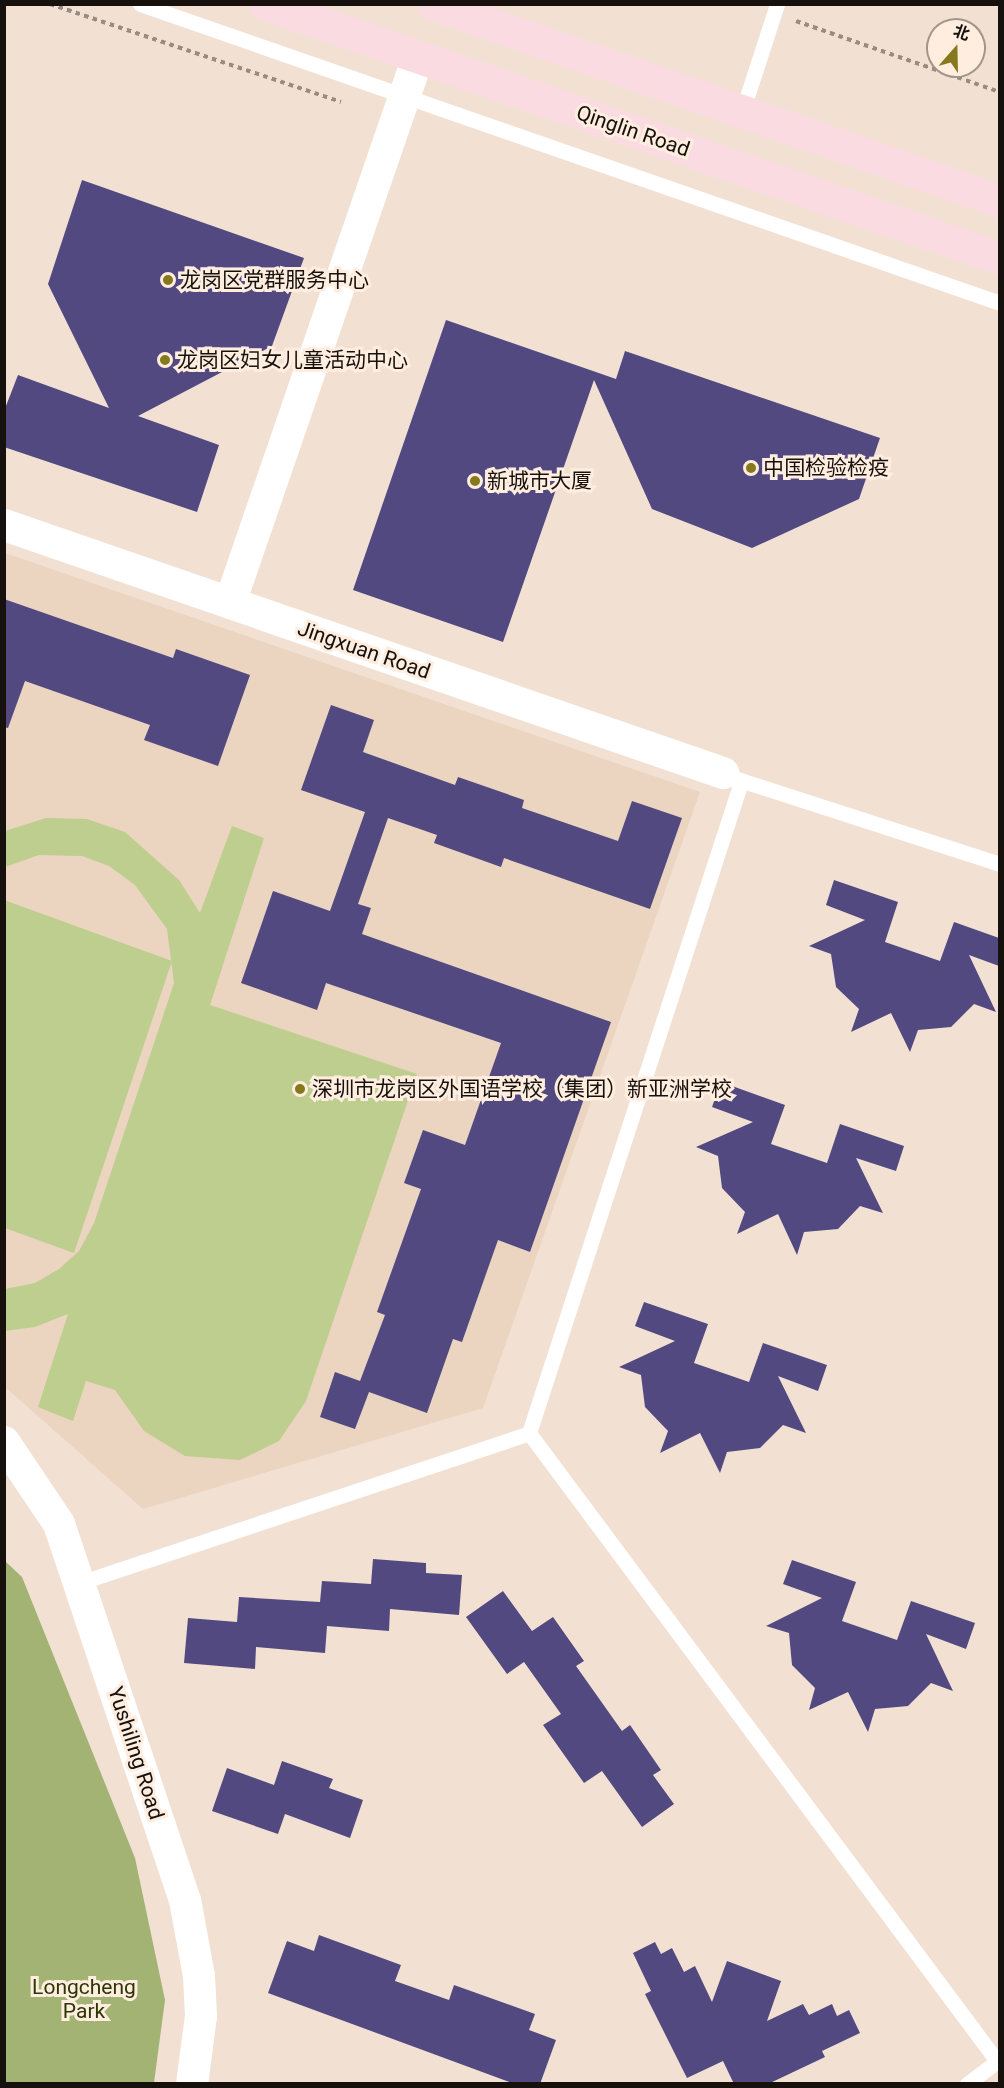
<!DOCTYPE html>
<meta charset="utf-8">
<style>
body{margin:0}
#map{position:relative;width:1004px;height:2088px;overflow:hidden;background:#f2e1d3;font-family:Roboto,"Noto Sans SC",sans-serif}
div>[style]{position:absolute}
.built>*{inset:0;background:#ebd4c0}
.green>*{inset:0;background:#bdce8e}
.forest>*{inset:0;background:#a3b373}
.building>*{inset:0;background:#514980}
.path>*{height:4px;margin-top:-2px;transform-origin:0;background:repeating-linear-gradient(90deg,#988c82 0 4.5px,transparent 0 9px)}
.service>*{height:15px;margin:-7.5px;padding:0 7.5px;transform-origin:7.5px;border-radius:7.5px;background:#fff}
.minor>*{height:32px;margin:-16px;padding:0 16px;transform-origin:16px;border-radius:16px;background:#fff}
.secondary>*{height:33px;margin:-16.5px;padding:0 16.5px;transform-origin:16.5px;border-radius:16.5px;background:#fadbe2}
.dots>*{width:16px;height:16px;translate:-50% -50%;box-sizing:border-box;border:3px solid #ffeee0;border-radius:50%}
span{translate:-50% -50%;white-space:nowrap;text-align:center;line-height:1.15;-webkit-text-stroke:6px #ffeee0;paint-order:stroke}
.street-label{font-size:21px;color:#16110c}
.poi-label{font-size:21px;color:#16110c}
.left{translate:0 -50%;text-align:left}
.park-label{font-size:21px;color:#2c3604}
.frame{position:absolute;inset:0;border:6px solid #16110c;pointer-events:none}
.north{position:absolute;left:926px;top:18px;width:60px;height:60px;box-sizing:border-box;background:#ffeee0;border:2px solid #a2968b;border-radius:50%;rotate:20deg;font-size:16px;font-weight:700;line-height:24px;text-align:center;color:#16110c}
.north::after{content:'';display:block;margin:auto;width:21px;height:27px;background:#86781c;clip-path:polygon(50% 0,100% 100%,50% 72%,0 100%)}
</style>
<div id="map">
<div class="built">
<i style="clip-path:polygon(5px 553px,700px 792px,483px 1408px,143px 1509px,5px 1387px)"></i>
</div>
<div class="green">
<i style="clip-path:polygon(46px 818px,87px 819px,125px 832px,179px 880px,200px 913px,232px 826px,264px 838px,210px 1005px,417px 1074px,306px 1401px,279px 1441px,240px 1460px,185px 1456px,144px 1431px,115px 1390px,86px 1381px,73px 1421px,38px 1407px,68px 1314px,35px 1327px,5px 1331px,5px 1289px,35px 1283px,59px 1269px,79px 1251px,94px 1223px,174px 983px,167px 929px,135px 885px,109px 866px,82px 856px,39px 855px,5px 867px,5px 831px)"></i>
<i style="clip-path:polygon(4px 900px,172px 961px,74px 1253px,5px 1228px)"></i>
</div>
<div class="forest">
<i style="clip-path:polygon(5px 1561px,22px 1577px,135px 1858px,165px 2000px,154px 2083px,5px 2083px)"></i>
</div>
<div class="building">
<i style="clip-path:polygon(82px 180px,304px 258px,272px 346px,138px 416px,219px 445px,197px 512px,4px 447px,4px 411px,18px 375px,109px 408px,48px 284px)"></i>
<i style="clip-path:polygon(446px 320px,616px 379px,625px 351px,880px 438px,859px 499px,752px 548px,652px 509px,594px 380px,503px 642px,353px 590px)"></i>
<i style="clip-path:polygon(4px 599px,173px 658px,176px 649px,250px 675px,218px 766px,144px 740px,150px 725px,25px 681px,8px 728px,4px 727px)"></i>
<i style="clip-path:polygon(331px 705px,374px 720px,363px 752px,455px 785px,458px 777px,524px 800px,522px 808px,618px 841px,632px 801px,682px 818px,650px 909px,504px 858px,501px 867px,434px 843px,437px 835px,388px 818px,358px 904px,371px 908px,362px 934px,611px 1022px,530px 1252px,498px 1240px,462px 1342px,453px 1339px,427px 1413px,369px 1392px,355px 1429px,320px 1417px,335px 1372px,360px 1381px,385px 1315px,377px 1312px,421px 1189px,404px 1183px,423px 1130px,465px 1145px,501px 1043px,326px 983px,317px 1010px,241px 983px,273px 891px,330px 911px,365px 812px,301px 790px)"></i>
<i style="clip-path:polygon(834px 880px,898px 902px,885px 942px,940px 961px,954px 922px,999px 938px,999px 966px,969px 955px,996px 1012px,974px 1004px,951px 1027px,918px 1030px,910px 1052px,891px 1013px,851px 1032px,859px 1009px,836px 987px,831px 954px,809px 946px,865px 920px,826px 905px)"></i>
<i style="clip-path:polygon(721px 1082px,785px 1105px,771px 1144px,827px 1163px,840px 1124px,904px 1146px,896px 1171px,856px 1158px,883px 1213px,860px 1206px,838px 1229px,804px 1232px,797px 1255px,778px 1214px,737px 1234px,745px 1212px,722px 1188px,718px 1156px,696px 1147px,753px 1122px,712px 1107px)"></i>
<i style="clip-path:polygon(644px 1302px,708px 1324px,694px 1363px,749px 1382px,763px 1343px,827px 1365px,818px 1391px,778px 1376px,806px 1433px,783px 1425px,760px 1448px,727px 1452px,720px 1473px,700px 1433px,660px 1453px,668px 1431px,645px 1407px,641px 1375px,619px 1367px,675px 1341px,635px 1326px)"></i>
<i style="clip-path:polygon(373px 1559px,426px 1563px,426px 1573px,462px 1575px,459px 1615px,390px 1609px,389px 1631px,327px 1626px,325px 1653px,256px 1647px,255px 1669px,184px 1663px,188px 1618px,237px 1622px,239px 1597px,320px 1602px,322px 1581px,371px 1584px)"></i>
<i style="clip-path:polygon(792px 1560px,856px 1582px,842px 1621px,897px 1640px,911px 1601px,975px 1623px,966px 1649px,926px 1634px,953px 1691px,931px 1683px,908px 1706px,875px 1709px,868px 1732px,848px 1692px,809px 1710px,815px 1688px,792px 1665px,789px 1633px,766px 1626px,822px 1598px,783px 1584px)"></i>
<i style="clip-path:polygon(503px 1591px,532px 1631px,553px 1617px,584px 1661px,576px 1666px,622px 1731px,630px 1725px,661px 1770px,653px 1775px,674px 1804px,642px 1827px,602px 1771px,584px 1783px,543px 1725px,561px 1714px,524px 1662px,507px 1674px,466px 1617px)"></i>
<i style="clip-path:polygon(282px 1761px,333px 1779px,329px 1788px,363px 1800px,350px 1838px,285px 1814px,278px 1834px,212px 1811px,227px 1768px,274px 1785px)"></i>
<i style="clip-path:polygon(319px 1935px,401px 1965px,395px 1981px,449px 2000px,454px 1985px,535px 2014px,529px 2030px,556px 2040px,540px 2084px,515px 2084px,268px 1993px,287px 1941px,314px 1951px)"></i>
<i style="clip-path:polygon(655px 1942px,661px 1954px,672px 1948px,684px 1972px,695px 1966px,712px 2002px,727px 1961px,781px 1981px,767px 2021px,803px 2004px,809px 2015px,832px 2004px,837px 2016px,849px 2010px,860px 2033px,822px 2051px,825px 2057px,768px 2084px,734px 2084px,723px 2061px,687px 2078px,645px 1994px,651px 1991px,633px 1953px)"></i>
</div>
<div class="path">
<i style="left:50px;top:4px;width:307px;rotate:18.6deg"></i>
<i style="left:796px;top:21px;width:216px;rotate:19.2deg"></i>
</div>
<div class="service">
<i style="left:140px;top:4px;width:910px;rotate:19.17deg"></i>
<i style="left:742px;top:112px;width:114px;rotate:-72deg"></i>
<i style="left:734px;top:778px;width:280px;rotate:17.9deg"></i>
<i style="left:529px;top:1433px;width:685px;rotate:-71.96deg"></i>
<i style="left:79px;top:1583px;width:474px;rotate:-18.4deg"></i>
<i style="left:529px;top:1433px;width:783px;rotate:53.31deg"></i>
<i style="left:967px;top:2084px;width:41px;rotate:-37.1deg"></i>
</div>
<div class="minor">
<i style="left:4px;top:525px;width:761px;rotate:19.03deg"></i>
<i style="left:230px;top:603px;width:577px;rotate:-71deg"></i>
<i style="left:4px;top:1442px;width:99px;rotate:56.1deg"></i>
<i style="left:59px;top:1524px;width:397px;rotate:71.5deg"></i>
<i style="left:185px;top:1900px;width:77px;rotate:79.6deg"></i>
<i style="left:199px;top:1976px;width:40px;rotate:87.1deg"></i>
<i style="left:201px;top:2016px;width:69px;rotate:97.5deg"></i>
</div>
<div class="secondary">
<i style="left:266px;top:4px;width:777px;rotate:19.09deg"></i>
<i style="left:433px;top:4px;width:600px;rotate:19.16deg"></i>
</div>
<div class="dots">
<i style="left:168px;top:280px;background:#86781c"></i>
<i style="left:165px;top:360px;background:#86781c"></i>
<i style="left:751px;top:468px;background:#86781c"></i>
<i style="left:475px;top:481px;background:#86781c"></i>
<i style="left:300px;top:1089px;background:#86781c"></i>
</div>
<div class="street-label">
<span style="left:633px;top:131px;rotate:19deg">Qinglin Road</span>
<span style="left:364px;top:650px;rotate:19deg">Jingxuan Road</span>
<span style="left:136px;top:1753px;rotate:72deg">Yushiling Road</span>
</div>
<div class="poi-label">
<span class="left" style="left:180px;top:280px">龙岗区党群服务中心</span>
<span class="left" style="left:177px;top:360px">龙岗区妇女儿童活动中心</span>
<span class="left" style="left:763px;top:468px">中国检验检疫</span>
<span class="left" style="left:487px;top:481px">新城市大厦</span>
<span class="left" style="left:312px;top:1089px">深圳市龙岗区外国语学校（集团）新亚洲学校</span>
</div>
<div class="park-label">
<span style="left:84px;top:1999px">Longcheng<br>Park</span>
</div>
<div class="frame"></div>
<div class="north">北</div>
</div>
